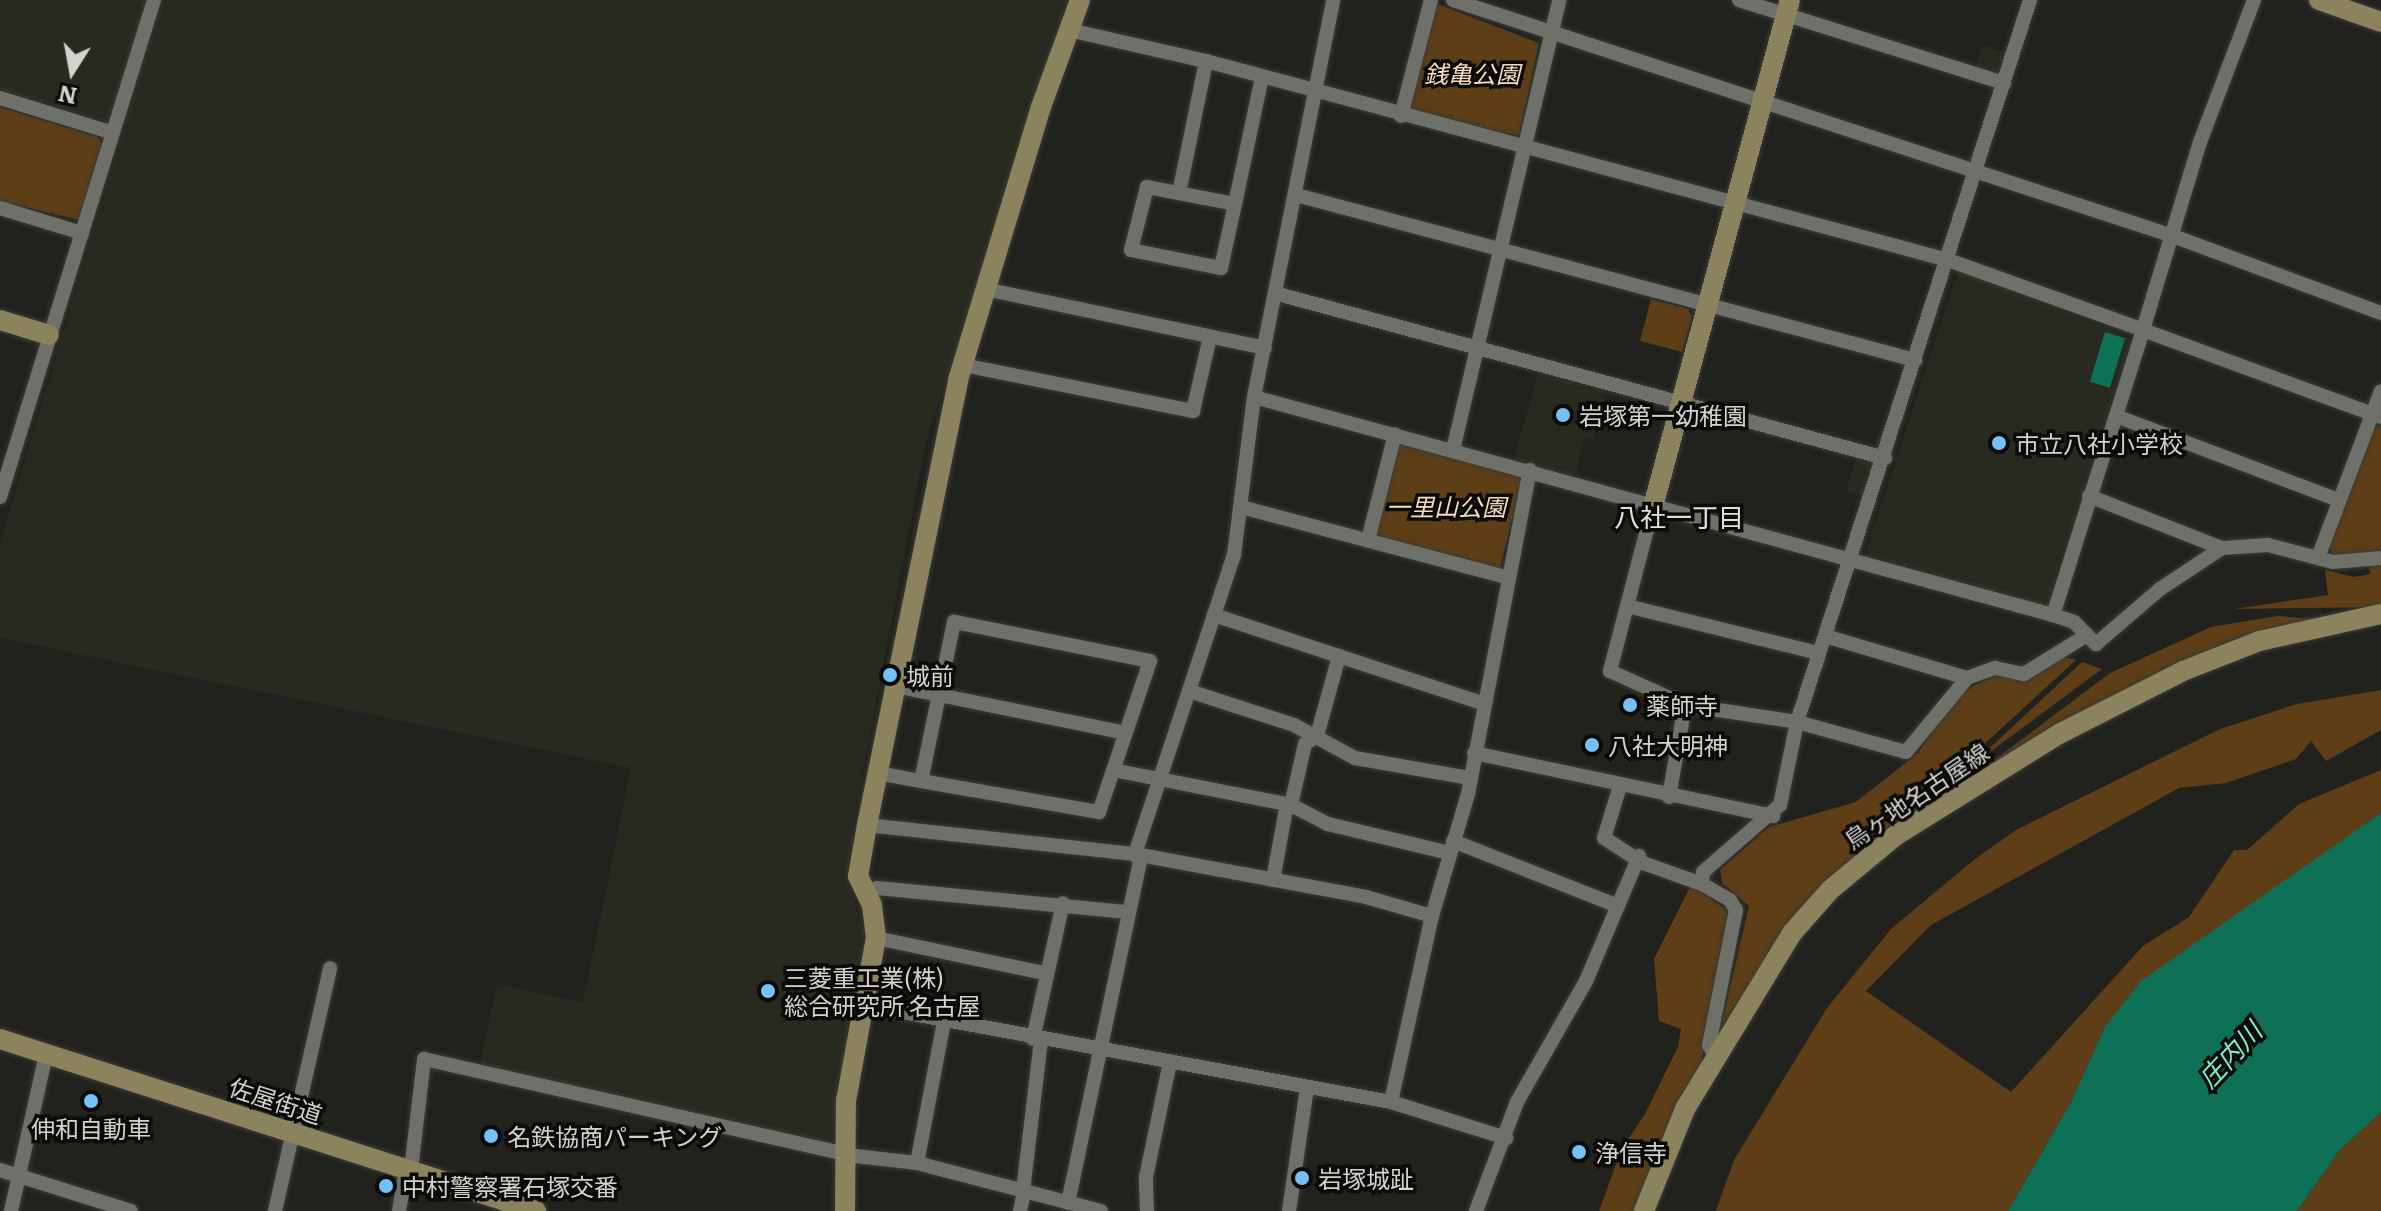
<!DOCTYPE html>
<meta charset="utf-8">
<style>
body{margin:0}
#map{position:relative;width:2381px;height:1211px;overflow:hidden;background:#21221e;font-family:Literata,"Noto Sans JP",serif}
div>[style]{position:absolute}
.built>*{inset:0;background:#282a20}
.green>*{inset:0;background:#5e3e16}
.water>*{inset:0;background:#0e7155;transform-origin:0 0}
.roads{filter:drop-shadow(0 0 2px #3b3c38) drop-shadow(0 0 2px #3b3c38)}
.street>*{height:14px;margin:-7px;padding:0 7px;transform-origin:7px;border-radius:7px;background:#6f706a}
.secondary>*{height:20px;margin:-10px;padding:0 10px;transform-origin:10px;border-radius:10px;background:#8b835d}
.dots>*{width:22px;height:22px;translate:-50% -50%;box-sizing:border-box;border:4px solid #0b0b09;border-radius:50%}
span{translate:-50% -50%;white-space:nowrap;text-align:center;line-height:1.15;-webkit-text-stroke:7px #0b0b09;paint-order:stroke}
.park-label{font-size:24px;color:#f7dbbd;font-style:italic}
.poi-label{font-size:24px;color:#d2d3cf}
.left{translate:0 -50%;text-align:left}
.street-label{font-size:24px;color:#d2d3cf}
.neighbourhood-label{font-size:26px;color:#e0e2db}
.water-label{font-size:26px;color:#7bf3c8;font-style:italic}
.north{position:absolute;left:32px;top:32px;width:80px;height:80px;-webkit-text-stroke:6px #0b0b09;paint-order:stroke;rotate:191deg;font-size:22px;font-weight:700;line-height:32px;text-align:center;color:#d2d3cf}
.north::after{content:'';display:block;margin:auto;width:28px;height:36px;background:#d2d3cf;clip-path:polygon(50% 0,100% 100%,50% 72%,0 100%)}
</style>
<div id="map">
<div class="built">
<i style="clip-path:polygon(0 0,147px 0,112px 116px,102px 121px,0 89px)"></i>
<i style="clip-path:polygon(163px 0,1068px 0,925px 445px,855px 814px,847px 880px,864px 933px,830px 1143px,480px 1065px,497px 984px,583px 1003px,631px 768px,0 638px,0 543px)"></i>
<i style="clip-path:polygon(1983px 45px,2005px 52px,1999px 71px,1975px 67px)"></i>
<i style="clip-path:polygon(1958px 271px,2131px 338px,2048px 600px,2040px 604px,1870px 555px,1867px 548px)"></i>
<i style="clip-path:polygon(1538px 374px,1605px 392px,1593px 440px,1584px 438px,1575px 476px,1514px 459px)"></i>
<i style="clip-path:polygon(1856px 457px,1874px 467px,1865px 496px,1846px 491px)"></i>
</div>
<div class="green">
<i style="clip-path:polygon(1435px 3px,1539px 43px,1519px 136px,1407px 110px)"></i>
<i style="clip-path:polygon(0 107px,98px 137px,102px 145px,79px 220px,0 201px)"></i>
<i style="clip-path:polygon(1651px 299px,1688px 309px,1692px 316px,1682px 352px,1640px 341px)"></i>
<i style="clip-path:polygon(2381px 425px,2381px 551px,2333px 554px,2328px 547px,2374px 429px)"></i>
<i style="clip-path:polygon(1401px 445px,1517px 475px,1521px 482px,1500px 568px,1377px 536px,1373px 531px,1394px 449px)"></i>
<i style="clip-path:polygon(2381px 564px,2381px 607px,2234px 609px,2328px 595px,2325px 570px,2354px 577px,2370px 574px,2369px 565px)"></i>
<i style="clip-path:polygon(2278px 616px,2313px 619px,1972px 777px,2110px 673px,2211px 627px)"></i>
<i style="clip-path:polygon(2060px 656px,2076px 660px,1955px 771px,1946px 793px,1757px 973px,1720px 1030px,1749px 906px,1722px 883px,1720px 870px,1769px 827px,1856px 802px,1918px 753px,1956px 699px,1975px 685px,1996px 676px,2028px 680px)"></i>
<i style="clip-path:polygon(2082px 662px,2102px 669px,1967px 769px)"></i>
<i style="clip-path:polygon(2381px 690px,2381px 730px,2326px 761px,2311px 741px,2296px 759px,2226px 783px,2179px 788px,1931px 925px,1866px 991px,2011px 1092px,2143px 946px,2189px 917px,2234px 850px,2247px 850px,2299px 804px,2381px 770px,2381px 813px,2105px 1027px,2071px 1102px,2008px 1211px,1716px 1211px,1734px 1160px,1827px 1008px,1891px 929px,1975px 859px,2016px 830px,2220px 729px,2297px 704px)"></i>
<i style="clip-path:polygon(1691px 885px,1727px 910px,1728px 920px,1701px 1063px,1637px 1211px,1599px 1211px,1622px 1148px,1645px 1114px,1678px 1047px,1681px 1029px,1659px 1021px,1654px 959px)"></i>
<i style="clip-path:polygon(2381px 1112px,2381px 1211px,2297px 1211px,2339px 1151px)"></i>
</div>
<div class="water">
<i style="left:2105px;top:332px;width:21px;height:52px;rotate:17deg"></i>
<i style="clip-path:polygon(2381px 813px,2381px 1112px,2339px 1151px,2297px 1211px,2008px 1211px,2071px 1102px,2105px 1027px,2141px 981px)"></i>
</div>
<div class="roads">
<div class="street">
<i style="left:1453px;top:0;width:758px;rotate:18.15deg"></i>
<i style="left:2173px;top:236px;width:222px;rotate:20.3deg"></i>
<i style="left:1739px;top:0;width:278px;rotate:17.4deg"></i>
<i style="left:2254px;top:0;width:152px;rotate:110.8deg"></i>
<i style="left:2200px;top:142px;width:196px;rotate:106.9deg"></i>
<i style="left:2143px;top:330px;width:253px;rotate:20.1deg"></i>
<i style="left:1069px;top:30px;width:140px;rotate:12.8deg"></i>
<i style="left:1206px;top:61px;width:768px;rotate:15.01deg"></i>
<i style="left:1948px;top:260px;width:207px;rotate:19.7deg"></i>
<i style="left:2143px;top:330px;width:299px;rotate:107.5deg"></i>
<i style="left:2053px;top:615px;width:828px;rotate:-164.74deg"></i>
<i style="left:0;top:98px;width:118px;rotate:17.2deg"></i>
<i style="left:1401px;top:116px;width:120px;rotate:-75.5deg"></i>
<i style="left:1179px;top:193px;width:135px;rotate:-78.4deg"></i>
<i style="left:1296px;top:195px;width:641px;rotate:14.93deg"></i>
<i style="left:1235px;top:204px;width:90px;rotate:-169.1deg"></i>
<i style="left:1147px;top:187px;width:65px;rotate:104.3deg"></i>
<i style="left:1131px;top:250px;width:92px;rotate:11.3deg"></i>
<i style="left:1221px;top:268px;width:66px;rotate:-77.7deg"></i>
<i style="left:1235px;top:204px;width:130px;rotate:-78deg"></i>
<i style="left:0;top:208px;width:86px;rotate:17deg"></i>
<i style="left:985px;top:289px;width:286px;rotate:11.9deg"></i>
<i style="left:1278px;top:294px;width:629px;rotate:15.12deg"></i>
<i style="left:963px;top:365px;width:235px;rotate:11.3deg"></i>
<i style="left:1193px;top:411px;width:76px;rotate:-77.1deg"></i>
<i style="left:2116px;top:416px;width:237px;rotate:20.7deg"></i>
<i style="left:1453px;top:450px;width:462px;rotate:-76.7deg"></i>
<i style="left:2089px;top:496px;width:143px;rotate:21.4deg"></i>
<i style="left:2222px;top:548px;width:46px;rotate:-3.7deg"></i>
<i style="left:2268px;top:545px;width:67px;rotate:14.7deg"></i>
<i style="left:2333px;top:562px;width:48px;rotate:-4.8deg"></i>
<i style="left:0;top:497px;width:520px;rotate:-72.78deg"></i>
<i style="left:1654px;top:503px;width:174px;rotate:104.7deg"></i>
<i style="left:1610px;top:671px;width:82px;rotate:24.4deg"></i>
<i style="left:1685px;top:705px;width:113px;rotate:8.6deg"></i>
<i style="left:1797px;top:722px;width:113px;rotate:15.4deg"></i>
<i style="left:1906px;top:752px;width:96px;rotate:-50.5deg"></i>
<i style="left:1967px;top:678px;width:30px;rotate:-20deg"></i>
<i style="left:1995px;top:668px;width:30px;rotate:12deg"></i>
<i style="left:2024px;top:674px;width:74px;rotate:-31.8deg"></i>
<i style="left:2087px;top:635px;width:13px;rotate:45deg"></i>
<i style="left:2096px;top:644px;width:84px;rotate:-40.7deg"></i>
<i style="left:2160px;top:589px;width:74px;rotate:-33.5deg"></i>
<i style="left:1241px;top:507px;width:277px;rotate:14.8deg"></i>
<i style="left:1368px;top:540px;width:109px;rotate:-75.7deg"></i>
<i style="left:2319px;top:555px;width:175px;rotate:-69.3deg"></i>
<i style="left:1627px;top:606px;width:198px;rotate:13.8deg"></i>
<i style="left:1214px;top:615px;width:285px;rotate:18.2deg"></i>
<i style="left:2053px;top:615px;width:22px;rotate:18deg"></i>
<i style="left:2074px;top:622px;width:18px;rotate:45deg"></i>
<i style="left:1825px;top:636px;width:148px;rotate:16.5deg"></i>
<i style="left:895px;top:686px;width:235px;rotate:11.5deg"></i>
<i style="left:1189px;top:691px;width:110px;rotate:17.9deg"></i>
<i style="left:1294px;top:725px;width:69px;rotate:28.4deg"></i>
<i style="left:1355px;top:758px;width:117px;rotate:9.9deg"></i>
<i style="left:1474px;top:753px;width:306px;rotate:11.9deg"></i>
<i style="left:1113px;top:770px;width:181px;rotate:11.1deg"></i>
<i style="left:1291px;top:805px;width:42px;rotate:27.2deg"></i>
<i style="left:1328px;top:824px;width:125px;rotate:13.4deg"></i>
<i style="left:877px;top:773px;width:45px;rotate:10.3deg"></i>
<i style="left:921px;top:781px;width:181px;rotate:9.9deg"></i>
<i style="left:1099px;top:812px;width:159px;rotate:-71.3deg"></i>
<i style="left:1150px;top:661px;width:200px;rotate:-168.7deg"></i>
<i style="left:954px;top:622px;width:162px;rotate:101.7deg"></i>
<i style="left:1620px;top:786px;width:54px;rotate:107.1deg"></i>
<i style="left:1604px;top:838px;width:46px;rotate:32.7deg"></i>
<i style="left:1643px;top:863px;width:63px;rotate:19.6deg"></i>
<i style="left:1702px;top:884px;width:32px;rotate:30deg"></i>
<i style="left:1730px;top:900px;width:12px;rotate:59deg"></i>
<i style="left:1736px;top:910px;width:138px;rotate:101.3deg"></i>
<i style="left:1709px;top:1045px;width:13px;rotate:61deg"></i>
<i style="left:1669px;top:797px;width:93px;rotate:-80.1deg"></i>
<i style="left:1291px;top:805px;width:63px;rotate:-77.1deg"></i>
<i style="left:1305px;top:744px;width:14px;rotate:-34deg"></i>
<i style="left:1317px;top:736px;width:83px;rotate:-74.6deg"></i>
<i style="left:867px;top:825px;width:270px;rotate:6.2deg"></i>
<i style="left:1135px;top:854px;width:235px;rotate:10.5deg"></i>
<i style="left:1366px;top:897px;width:69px;rotate:16.1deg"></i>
<i style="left:1453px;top:841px;width:177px;rotate:21.5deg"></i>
<i style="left:1273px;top:880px;width:77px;rotate:-79.6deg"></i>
<i style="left:1702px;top:884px;width:12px;rotate:-85deg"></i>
<i style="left:1703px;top:872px;width:102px;rotate:-41deg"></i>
<i style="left:1780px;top:805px;width:85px;rotate:-78.4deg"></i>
<i style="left:1797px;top:722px;width:759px;rotate:-72.11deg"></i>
<i style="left:865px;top:893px;width:13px;rotate:-23deg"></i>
<i style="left:877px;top:888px;width:252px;rotate:5.5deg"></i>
<i style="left:876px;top:938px;width:172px;rotate:11.8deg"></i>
<i style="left:864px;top:1005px;width:536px;rotate:10.43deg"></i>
<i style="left:1391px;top:1102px;width:121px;rotate:17.4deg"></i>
<i style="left:1033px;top:1039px;width:139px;rotate:-77.6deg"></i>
<i style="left:1391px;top:1102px;width:190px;rotate:-77.6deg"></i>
<i style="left:1432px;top:916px;width:127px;rotate:-73.6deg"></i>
<i style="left:1468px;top:794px;width:330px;rotate:-79.2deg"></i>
<i style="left:917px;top:1163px;width:145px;rotate:-79.2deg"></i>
<i style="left:0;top:1170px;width:137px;rotate:17.4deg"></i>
<i style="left:411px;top:1170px;width:112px;rotate:-83.3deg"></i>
<i style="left:424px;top:1059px;width:442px;rotate:12.7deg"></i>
<i style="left:855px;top:1156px;width:62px;rotate:6.4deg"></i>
<i style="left:917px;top:1163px;width:190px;rotate:14.6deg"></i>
<i style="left:1023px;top:1191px;width:152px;rotate:-83.2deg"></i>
<i style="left:1068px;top:1203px;width:349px;rotate:-78.1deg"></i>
<i style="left:1140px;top:861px;width:9px;rotate:-126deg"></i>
<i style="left:1135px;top:854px;width:315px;rotate:-71.7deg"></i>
<i style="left:1234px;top:555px;width:159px;rotate:-82.8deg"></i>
<i style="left:1254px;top:397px;width:405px;rotate:-78.7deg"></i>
<i style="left:11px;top:1211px;width:161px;rotate:-77.4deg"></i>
<i style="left:275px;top:1211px;width:249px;rotate:-77.2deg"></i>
<i style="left:399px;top:1211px;width:43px;rotate:-80.5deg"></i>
<i style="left:1020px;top:1211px;width:19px;rotate:-78deg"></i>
<i style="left:1147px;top:1211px;width:34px;rotate:-92deg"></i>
<i style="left:1146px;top:1177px;width:117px;rotate:-78.2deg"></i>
<i style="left:1289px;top:1211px;width:124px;rotate:-81.7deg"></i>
<i style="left:1476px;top:1211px;width:116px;rotate:-69.4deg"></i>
<i style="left:1517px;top:1102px;width:139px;rotate:-60.3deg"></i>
<i style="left:1586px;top:981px;width:136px;rotate:-67deg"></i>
</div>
<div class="secondary">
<i style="left:2319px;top:0;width:66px;rotate:19.5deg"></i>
<i style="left:0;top:320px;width:51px;rotate:17deg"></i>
<i style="left:1654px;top:503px;width:521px;rotate:-74.87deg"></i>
<i style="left:0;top:1039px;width:563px;rotate:17.79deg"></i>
<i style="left:845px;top:1211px;width:110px;rotate:-89.5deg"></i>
<i style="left:846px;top:1101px;width:166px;rotate:-79.6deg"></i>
<i style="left:876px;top:938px;width:33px;rotate:-97deg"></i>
<i style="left:872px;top:905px;width:32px;rotate:-116deg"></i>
<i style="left:858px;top:876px;width:52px;rotate:-80deg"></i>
<i style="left:867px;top:825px;width:454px;rotate:-78.4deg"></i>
<i style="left:958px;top:380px;width:285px;rotate:-73.1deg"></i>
<i style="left:1041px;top:107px;width:114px;rotate:-70deg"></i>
<i style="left:1644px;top:1211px;width:110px;rotate:-68.1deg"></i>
<i style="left:1685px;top:1109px;width:206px;rotate:-58.7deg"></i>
<i style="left:1792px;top:933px;width:57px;rotate:-48.5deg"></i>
<i style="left:1830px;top:890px;width:85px;rotate:-39.7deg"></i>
<i style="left:1895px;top:836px;width:193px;rotate:-31.9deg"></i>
<i style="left:2059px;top:734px;width:139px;rotate:-26.9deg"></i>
<i style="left:2183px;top:671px;width:82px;rotate:-21.5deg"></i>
<i style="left:2259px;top:641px;width:125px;rotate:-12.5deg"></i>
</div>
</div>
<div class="dots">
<i style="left:1563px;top:415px;background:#75c0f6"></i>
<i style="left:1999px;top:443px;background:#75c0f6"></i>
<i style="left:890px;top:675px;background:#75c0f6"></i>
<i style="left:1630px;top:705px;background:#75c0f6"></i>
<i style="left:1592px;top:745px;background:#75c0f6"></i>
<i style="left:768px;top:991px;background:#75c0f6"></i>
<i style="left:91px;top:1101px;background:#75c0f6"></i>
<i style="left:491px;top:1136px;background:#75c0f6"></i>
<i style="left:1579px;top:1152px;background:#75c0f6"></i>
<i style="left:1302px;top:1178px;background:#75c0f6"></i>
<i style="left:386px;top:1186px;background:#75c0f6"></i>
</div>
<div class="park-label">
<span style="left:1472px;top:73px">銭亀公園</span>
<span style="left:1446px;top:506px">一里山公園</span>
</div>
<div class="poi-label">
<span class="left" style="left:1579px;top:415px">岩塚第一幼稚園</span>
<span class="left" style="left:2015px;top:443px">市立八社小学校</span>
<span class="left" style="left:906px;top:675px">城前</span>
<span class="left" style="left:1646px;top:705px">薬師寺</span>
<span class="left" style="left:1608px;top:745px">八社大明神</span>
<span class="left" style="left:784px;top:991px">三菱重工業(株)<br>総合研究所 名古屋</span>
<span style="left:91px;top:1128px">伸和自動車</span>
<span class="left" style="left:507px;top:1136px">名鉄協商パーキング</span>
<span class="left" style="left:1595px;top:1152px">浄信寺</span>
<span class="left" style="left:1318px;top:1178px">岩塚城趾</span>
<span class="left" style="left:402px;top:1186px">中村警察署石塚交番</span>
</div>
<div class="street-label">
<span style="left:1916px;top:795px;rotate:-34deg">鳥ヶ地名古屋線</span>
<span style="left:276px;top:1100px;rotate:18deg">佐屋街道</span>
</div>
<div class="neighbourhood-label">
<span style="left:1679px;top:516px">八社一丁目</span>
</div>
<div class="water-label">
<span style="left:2229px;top:1054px;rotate:-47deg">庄内川</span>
</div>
<div class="north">N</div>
</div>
